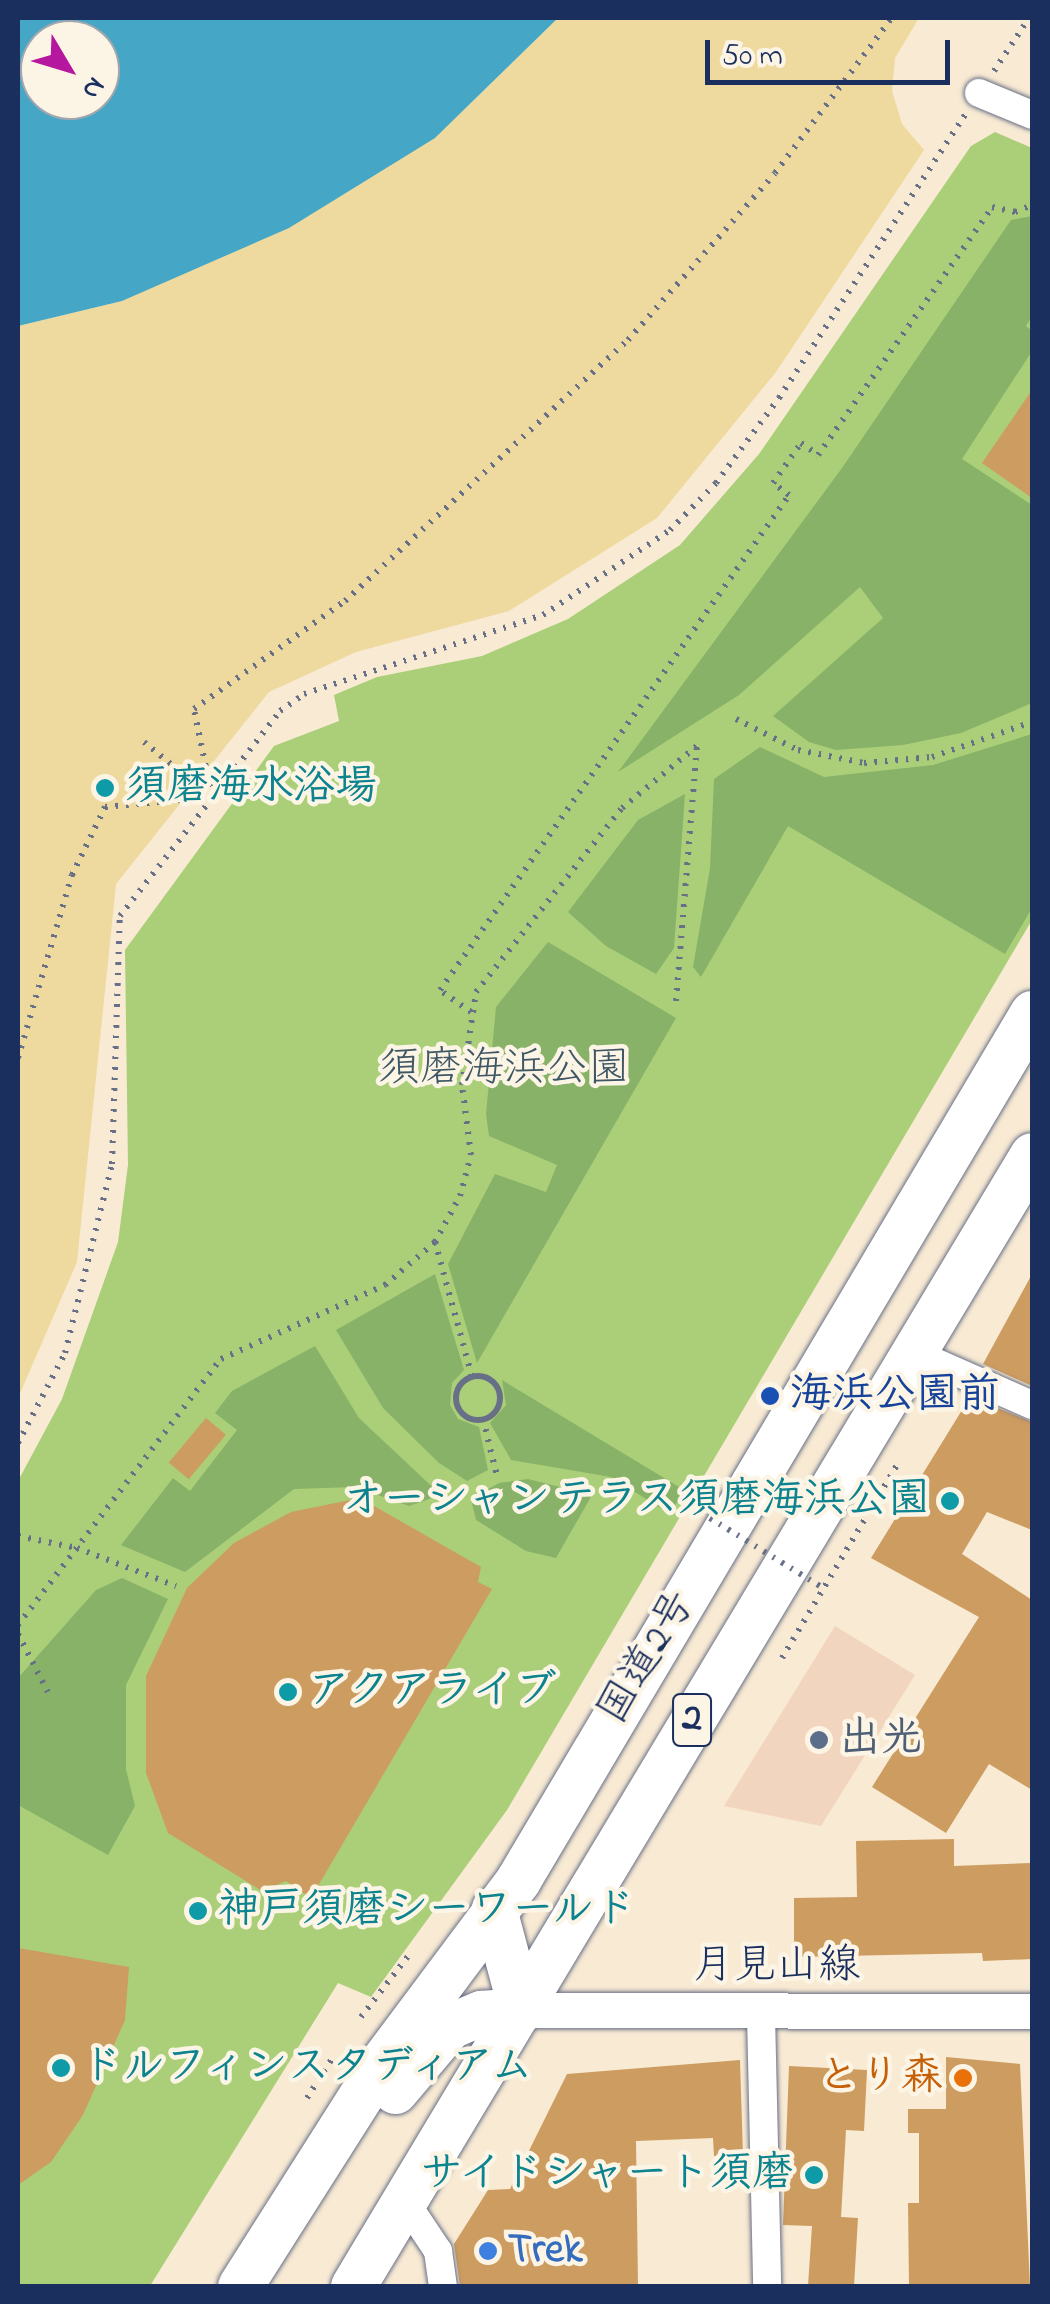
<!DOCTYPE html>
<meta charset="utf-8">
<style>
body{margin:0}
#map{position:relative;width:1050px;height:2304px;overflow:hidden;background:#f8ead3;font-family:"Indie Flower","Klee One",sans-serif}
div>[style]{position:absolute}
.built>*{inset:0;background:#f2d5be}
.green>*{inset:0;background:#aacf78}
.forest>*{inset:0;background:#87b268}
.sand>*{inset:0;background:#eeda9e}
.water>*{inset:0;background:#45a7c5}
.building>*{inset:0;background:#cd9c60;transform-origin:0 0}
.path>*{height:6px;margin-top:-3px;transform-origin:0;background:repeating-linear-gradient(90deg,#687087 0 2.5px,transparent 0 10.5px)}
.path>.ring{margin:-3px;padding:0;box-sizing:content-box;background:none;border:6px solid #687087;border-radius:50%}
.roads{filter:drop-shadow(0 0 2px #687087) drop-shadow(0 0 2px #687087)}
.minor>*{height:28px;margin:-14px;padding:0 14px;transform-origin:14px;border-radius:14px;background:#fff}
.tertiary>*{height:35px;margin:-17.5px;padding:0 17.5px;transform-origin:17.5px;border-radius:17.5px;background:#fff}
.trunk>*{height:45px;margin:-22.5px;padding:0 22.5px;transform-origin:22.5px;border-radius:22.5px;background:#fff}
.path-bridge>*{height:6px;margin-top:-3px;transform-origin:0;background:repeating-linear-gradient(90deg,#687087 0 2.5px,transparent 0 10.5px)}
.dots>*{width:28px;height:28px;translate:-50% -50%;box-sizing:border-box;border:5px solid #fcf5e5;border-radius:50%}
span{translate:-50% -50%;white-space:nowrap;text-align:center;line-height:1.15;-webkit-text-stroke:9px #fcf5e5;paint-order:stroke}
.shield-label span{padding:2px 8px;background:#fcf5e5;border:2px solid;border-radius:8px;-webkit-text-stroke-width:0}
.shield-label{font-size:40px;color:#1b2f5e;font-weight:700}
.culture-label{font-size:42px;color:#0d838f;font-weight:700}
.left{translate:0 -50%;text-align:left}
.right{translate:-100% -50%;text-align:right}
.park-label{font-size:42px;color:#3f5764}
.transit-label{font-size:42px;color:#164399;font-weight:700}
.street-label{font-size:42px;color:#1b2f5e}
.service-label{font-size:42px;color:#4e5e75;font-weight:700}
.food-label{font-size:42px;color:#c56008;font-weight:700}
.shop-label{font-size:42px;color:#366cbe;font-weight:700}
.frame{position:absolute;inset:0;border:20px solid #1b2f5e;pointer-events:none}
.north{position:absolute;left:20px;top:20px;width:100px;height:100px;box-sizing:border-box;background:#fcf5e5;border:2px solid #a2a6af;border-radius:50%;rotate:128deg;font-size:28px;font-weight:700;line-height:40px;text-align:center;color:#1b2f5e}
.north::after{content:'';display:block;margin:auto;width:35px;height:45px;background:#b5179e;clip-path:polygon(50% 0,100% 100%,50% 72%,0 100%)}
.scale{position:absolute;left:705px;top:40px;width:245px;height:45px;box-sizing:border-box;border:5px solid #1b2f5e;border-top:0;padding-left:12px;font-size:30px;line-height:35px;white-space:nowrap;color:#1b2f5e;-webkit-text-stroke:8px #fcf5e5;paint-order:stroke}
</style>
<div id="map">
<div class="built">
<i style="clip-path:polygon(835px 1626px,915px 1675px,821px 1826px,724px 1806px)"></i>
</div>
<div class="green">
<i style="clip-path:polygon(995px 132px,1032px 148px,1032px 920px,507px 1810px,371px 1997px,338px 1983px,150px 2286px,18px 2286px,18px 1481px,62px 1399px,118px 1242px,128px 1165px,125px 950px,274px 746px,339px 721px,334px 695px,377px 677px,482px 656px,568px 619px,680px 545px,759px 454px,971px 146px)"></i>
</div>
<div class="forest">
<i style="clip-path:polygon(1032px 216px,1032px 316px,1026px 326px,1032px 331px,1032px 351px,962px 459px,1032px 505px,1032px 703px,961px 733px,903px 745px,836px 750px,809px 742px,773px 716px,883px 618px,860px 587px,739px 695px,618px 772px,842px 468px,1011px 220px)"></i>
<i style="clip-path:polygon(1032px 734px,1032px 908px,1005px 954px,788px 826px,701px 977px,693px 967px,710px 868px,714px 779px,760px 747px,824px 777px,933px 765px)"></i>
<i style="clip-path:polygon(685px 794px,674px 948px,656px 974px,606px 946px,568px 912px,638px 820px)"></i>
<i style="clip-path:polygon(548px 942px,676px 1018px,477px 1363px,448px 1264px,495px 1174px,546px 1192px,557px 1165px,489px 1136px,486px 1114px,496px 1007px)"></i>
<i style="clip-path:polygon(435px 1274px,464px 1370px,452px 1383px,450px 1405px,458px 1419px,479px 1427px,488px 1470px,467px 1481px,439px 1463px,383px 1408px,336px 1330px)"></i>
<i style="clip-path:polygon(315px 1346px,359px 1418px,441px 1495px,409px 1506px,355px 1487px,294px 1489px,185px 1572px,121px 1545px,173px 1478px,190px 1491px,237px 1430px,215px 1413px,232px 1391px)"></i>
<i style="clip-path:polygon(502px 1380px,684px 1490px,670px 1514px,611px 1477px,511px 1460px,490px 1423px,506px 1405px)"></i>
<i style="clip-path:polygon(528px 1479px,592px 1495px,556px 1558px,526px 1551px,476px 1520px,471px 1499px,499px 1483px)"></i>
<i style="clip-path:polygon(122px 1578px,168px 1599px,126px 1685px,126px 1769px,135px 1806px,108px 1855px,18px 1805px,18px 1678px,96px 1590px)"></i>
</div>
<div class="sand">
<i style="clip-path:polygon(558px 18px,919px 18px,895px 58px,892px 91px,902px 124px,924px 150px,776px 372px,657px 518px,509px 611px,356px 652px,269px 692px,116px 884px,77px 1262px,18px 1398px,18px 326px,122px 301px,435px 138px)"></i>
</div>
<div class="water">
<i style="clip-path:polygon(evenodd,18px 18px,558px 18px,435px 138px,289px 228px,122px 301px,18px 326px,18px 18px,40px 40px,100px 40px,100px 100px,40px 100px,40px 40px)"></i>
</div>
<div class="building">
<i style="clip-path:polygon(1032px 390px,1032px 498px,982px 463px)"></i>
<i style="clip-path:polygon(1032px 1274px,1032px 1386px,983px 1364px)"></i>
<i style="clip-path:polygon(970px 1397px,1032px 1422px,1032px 1530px,987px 1512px,962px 1554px,1032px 1600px,1032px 1790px,989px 1764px,946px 1833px,872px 1787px,979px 1617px,871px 1558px)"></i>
<i style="left:206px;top:1418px;width:26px;height:58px;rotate:40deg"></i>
<i style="clip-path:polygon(360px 1498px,481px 1567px,478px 1582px,492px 1589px,311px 1898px,286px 1881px,262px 1891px,168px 1833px,146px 1773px,146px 1676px,187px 1588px,234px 1543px,291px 1512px)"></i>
<i style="clip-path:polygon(954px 1839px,954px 1866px,1032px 1863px,1032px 1959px,983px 1961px,982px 1953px,794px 1957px,794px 1898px,857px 1897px,856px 1841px)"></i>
<i style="clip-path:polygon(18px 1948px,129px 1967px,125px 2020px,83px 2115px,51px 2162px,18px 2185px)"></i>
<i style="clip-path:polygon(946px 2057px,1020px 2064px,1030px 2286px,909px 2286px,908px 2203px,919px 2203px,919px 2133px,908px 2133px,908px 2109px,946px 2109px)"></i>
<i style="clip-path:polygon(740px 2060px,743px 2155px,714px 2156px,713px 2138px,636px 2141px,638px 2286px,460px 2286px,454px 2244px,488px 2190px,510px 2189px,567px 2074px)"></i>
<i style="clip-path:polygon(789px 2066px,867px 2070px,864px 2131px,846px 2130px,841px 2217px,858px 2218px,854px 2286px,808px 2286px,812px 2226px,783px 2225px)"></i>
</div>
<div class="path">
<i style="left:994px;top:71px;width:64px;rotate:-56.6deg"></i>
<i style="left:736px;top:719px;width:69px;rotate:26.6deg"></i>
<i style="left:798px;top:750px;width:67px;rotate:11.1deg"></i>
<i style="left:864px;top:763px;width:68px;rotate:-5deg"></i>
<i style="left:932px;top:757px;width:106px;rotate:-19.3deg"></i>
<i style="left:144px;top:742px;width:87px;rotate:39.4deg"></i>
<i style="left:676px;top:1001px;width:255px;rotate:-85.3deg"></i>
<i style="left:471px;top:1012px;width:38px;rotate:-145deg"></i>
<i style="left:440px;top:990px;width:606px;rotate:-54.81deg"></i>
<i style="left:789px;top:495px;width:20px;rotate:-143deg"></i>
<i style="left:773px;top:483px;width:49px;rotate:-55deg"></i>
<i style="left:801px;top:443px;width:21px;rotate:35deg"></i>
<i style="left:818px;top:455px;width:303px;rotate:-54.9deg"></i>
<i style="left:992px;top:207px;width:24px;rotate:12deg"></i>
<i style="left:1015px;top:212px;width:18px;rotate:-22deg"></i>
<i style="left:18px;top:1058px;width:191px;rotate:-73.6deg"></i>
<i style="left:72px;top:875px;width:76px;rotate:-64.1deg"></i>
<i style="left:105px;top:807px;width:107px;rotate:-5.3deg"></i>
<i style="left:212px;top:797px;width:90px;rotate:-101.6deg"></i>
<i style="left:194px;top:709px;width:186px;rotate:-35.6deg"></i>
<i style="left:345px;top:601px;width:385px;rotate:-42.7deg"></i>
<i style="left:628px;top:340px;width:222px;rotate:-48.6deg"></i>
<i style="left:775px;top:173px;width:194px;rotate:-53deg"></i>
<i style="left:435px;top:1242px;width:139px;rotate:74.6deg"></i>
<i class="ring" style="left:456px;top:1376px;width:38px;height:38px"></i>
<i style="left:483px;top:1419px;width:59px;rotate:76.2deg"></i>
<i style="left:18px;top:1443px;width:102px;rotate:-62.4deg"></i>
<i style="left:65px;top:1353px;width:195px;rotate:-76deg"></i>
<i style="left:112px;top:1164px;width:248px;rotate:-88.2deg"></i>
<i style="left:120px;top:916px;width:260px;rotate:-52deg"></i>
<i style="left:280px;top:711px;width:29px;rotate:-35deg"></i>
<i style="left:304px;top:694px;width:252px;rotate:-18.3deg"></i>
<i style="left:543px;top:615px;width:153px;rotate:-33.8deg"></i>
<i style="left:670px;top:530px;width:66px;rotate:-45.6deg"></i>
<i style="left:716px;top:483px;width:106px;rotate:-53.5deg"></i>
<i style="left:779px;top:398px;width:339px;rotate:-56.7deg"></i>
<i style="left:18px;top:1536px;width:60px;rotate:11.5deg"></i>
<i style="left:77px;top:1548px;width:106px;rotate:21deg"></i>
<i style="left:18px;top:1625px;width:335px;rotate:-52.7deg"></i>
<i style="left:221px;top:1359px;width:180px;rotate:-24.3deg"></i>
<i style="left:385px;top:1285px;width:66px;rotate:-40.7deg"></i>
<i style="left:435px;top:1242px;width:52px;rotate:-61.5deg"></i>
<i style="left:460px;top:1196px;width:42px;rotate:-75deg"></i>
<i style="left:471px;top:1155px;width:71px;rotate:-97.3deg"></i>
<i style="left:462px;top:1085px;width:94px;rotate:-81.4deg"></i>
<i style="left:476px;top:992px;width:235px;rotate:-51.6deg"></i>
<i style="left:622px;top:808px;width:97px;rotate:-39.6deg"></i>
<i style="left:18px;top:1634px;width:65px;rotate:62.7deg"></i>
<i style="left:782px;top:1658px;width:228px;rotate:-59.2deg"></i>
<i style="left:361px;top:2017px;width:78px;rotate:-52.3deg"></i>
<i style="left:307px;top:2098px;width:49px;rotate:-57.6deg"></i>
</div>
<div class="roads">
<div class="minor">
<i style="left:979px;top:93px;width:57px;rotate:22.5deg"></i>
<i style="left:914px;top:1353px;width:129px;rotate:23.8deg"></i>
<i style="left:761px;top:2014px;width:272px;rotate:88.7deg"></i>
<i style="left:406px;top:2203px;width:58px;rotate:56.3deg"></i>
<i style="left:438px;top:2251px;width:35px;rotate:82deg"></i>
</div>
<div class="tertiary">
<i style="left:521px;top:2010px;width:511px;rotate:0.11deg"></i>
</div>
<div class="trunk">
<i style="left:395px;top:2091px;width:85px;rotate:-49.8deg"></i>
<i style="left:450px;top:2026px;width:34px;rotate:-23deg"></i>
<i style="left:481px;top:2013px;width:40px;rotate:-4.3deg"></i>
<i style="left:521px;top:2010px;width:105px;rotate:-105deg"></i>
<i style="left:240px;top:2286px;width:265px;rotate:-57.6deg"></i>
<i style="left:382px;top:2062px;width:227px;rotate:-53.2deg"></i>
<i style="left:518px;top:1880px;width:1008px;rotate:-59.34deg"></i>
<i style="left:353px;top:2286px;width:1319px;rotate:-59.02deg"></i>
</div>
</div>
<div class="path-bridge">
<i style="left:692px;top:1507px;width:156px;rotate:31.7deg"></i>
</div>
<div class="dots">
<i style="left:105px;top:788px;background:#0f9aa8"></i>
<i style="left:770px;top:1396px;background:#1a4fb4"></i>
<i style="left:950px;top:1501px;background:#0f9aa8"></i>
<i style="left:288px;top:1692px;background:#0f9aa8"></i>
<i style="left:819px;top:1740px;background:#5c6f8a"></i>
<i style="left:198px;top:1911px;background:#0f9aa8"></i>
<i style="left:61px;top:2068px;background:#0f9aa8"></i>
<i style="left:963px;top:2078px;background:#e8710a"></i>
<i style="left:814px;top:2175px;background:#0f9aa8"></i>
<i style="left:488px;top:2251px;background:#3f7fe0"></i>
</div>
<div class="shield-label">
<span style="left:692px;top:1720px">2</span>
</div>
<div class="culture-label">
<span class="left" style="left:125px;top:788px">須磨海水浴場</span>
<span class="right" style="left:930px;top:1501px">オーシャンテラス須磨海浜公園</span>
<span class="left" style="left:308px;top:1692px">アクアライブ</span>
<span class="left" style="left:218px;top:1911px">神戸須磨シーワールド</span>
<span class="left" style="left:81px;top:2068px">ドルフィンスタディアム</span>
<span class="right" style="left:794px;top:2175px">サイドシャート須磨</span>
</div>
<div class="park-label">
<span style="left:504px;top:1070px">須磨海浜公園</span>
</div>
<div class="transit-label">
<span class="left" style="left:790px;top:1396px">海浜公園前</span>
</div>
<div class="street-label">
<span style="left:648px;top:1658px;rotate:-59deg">国道2号</span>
<span style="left:776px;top:1967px">月見山線</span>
</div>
<div class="service-label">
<span class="left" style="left:839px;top:1740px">出光</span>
</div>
<div class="food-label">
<span class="right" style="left:943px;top:2078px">とり森</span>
</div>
<div class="shop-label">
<span class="left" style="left:508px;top:2251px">Trek</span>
</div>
<div class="frame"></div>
<div class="north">N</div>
<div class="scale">50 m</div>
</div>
